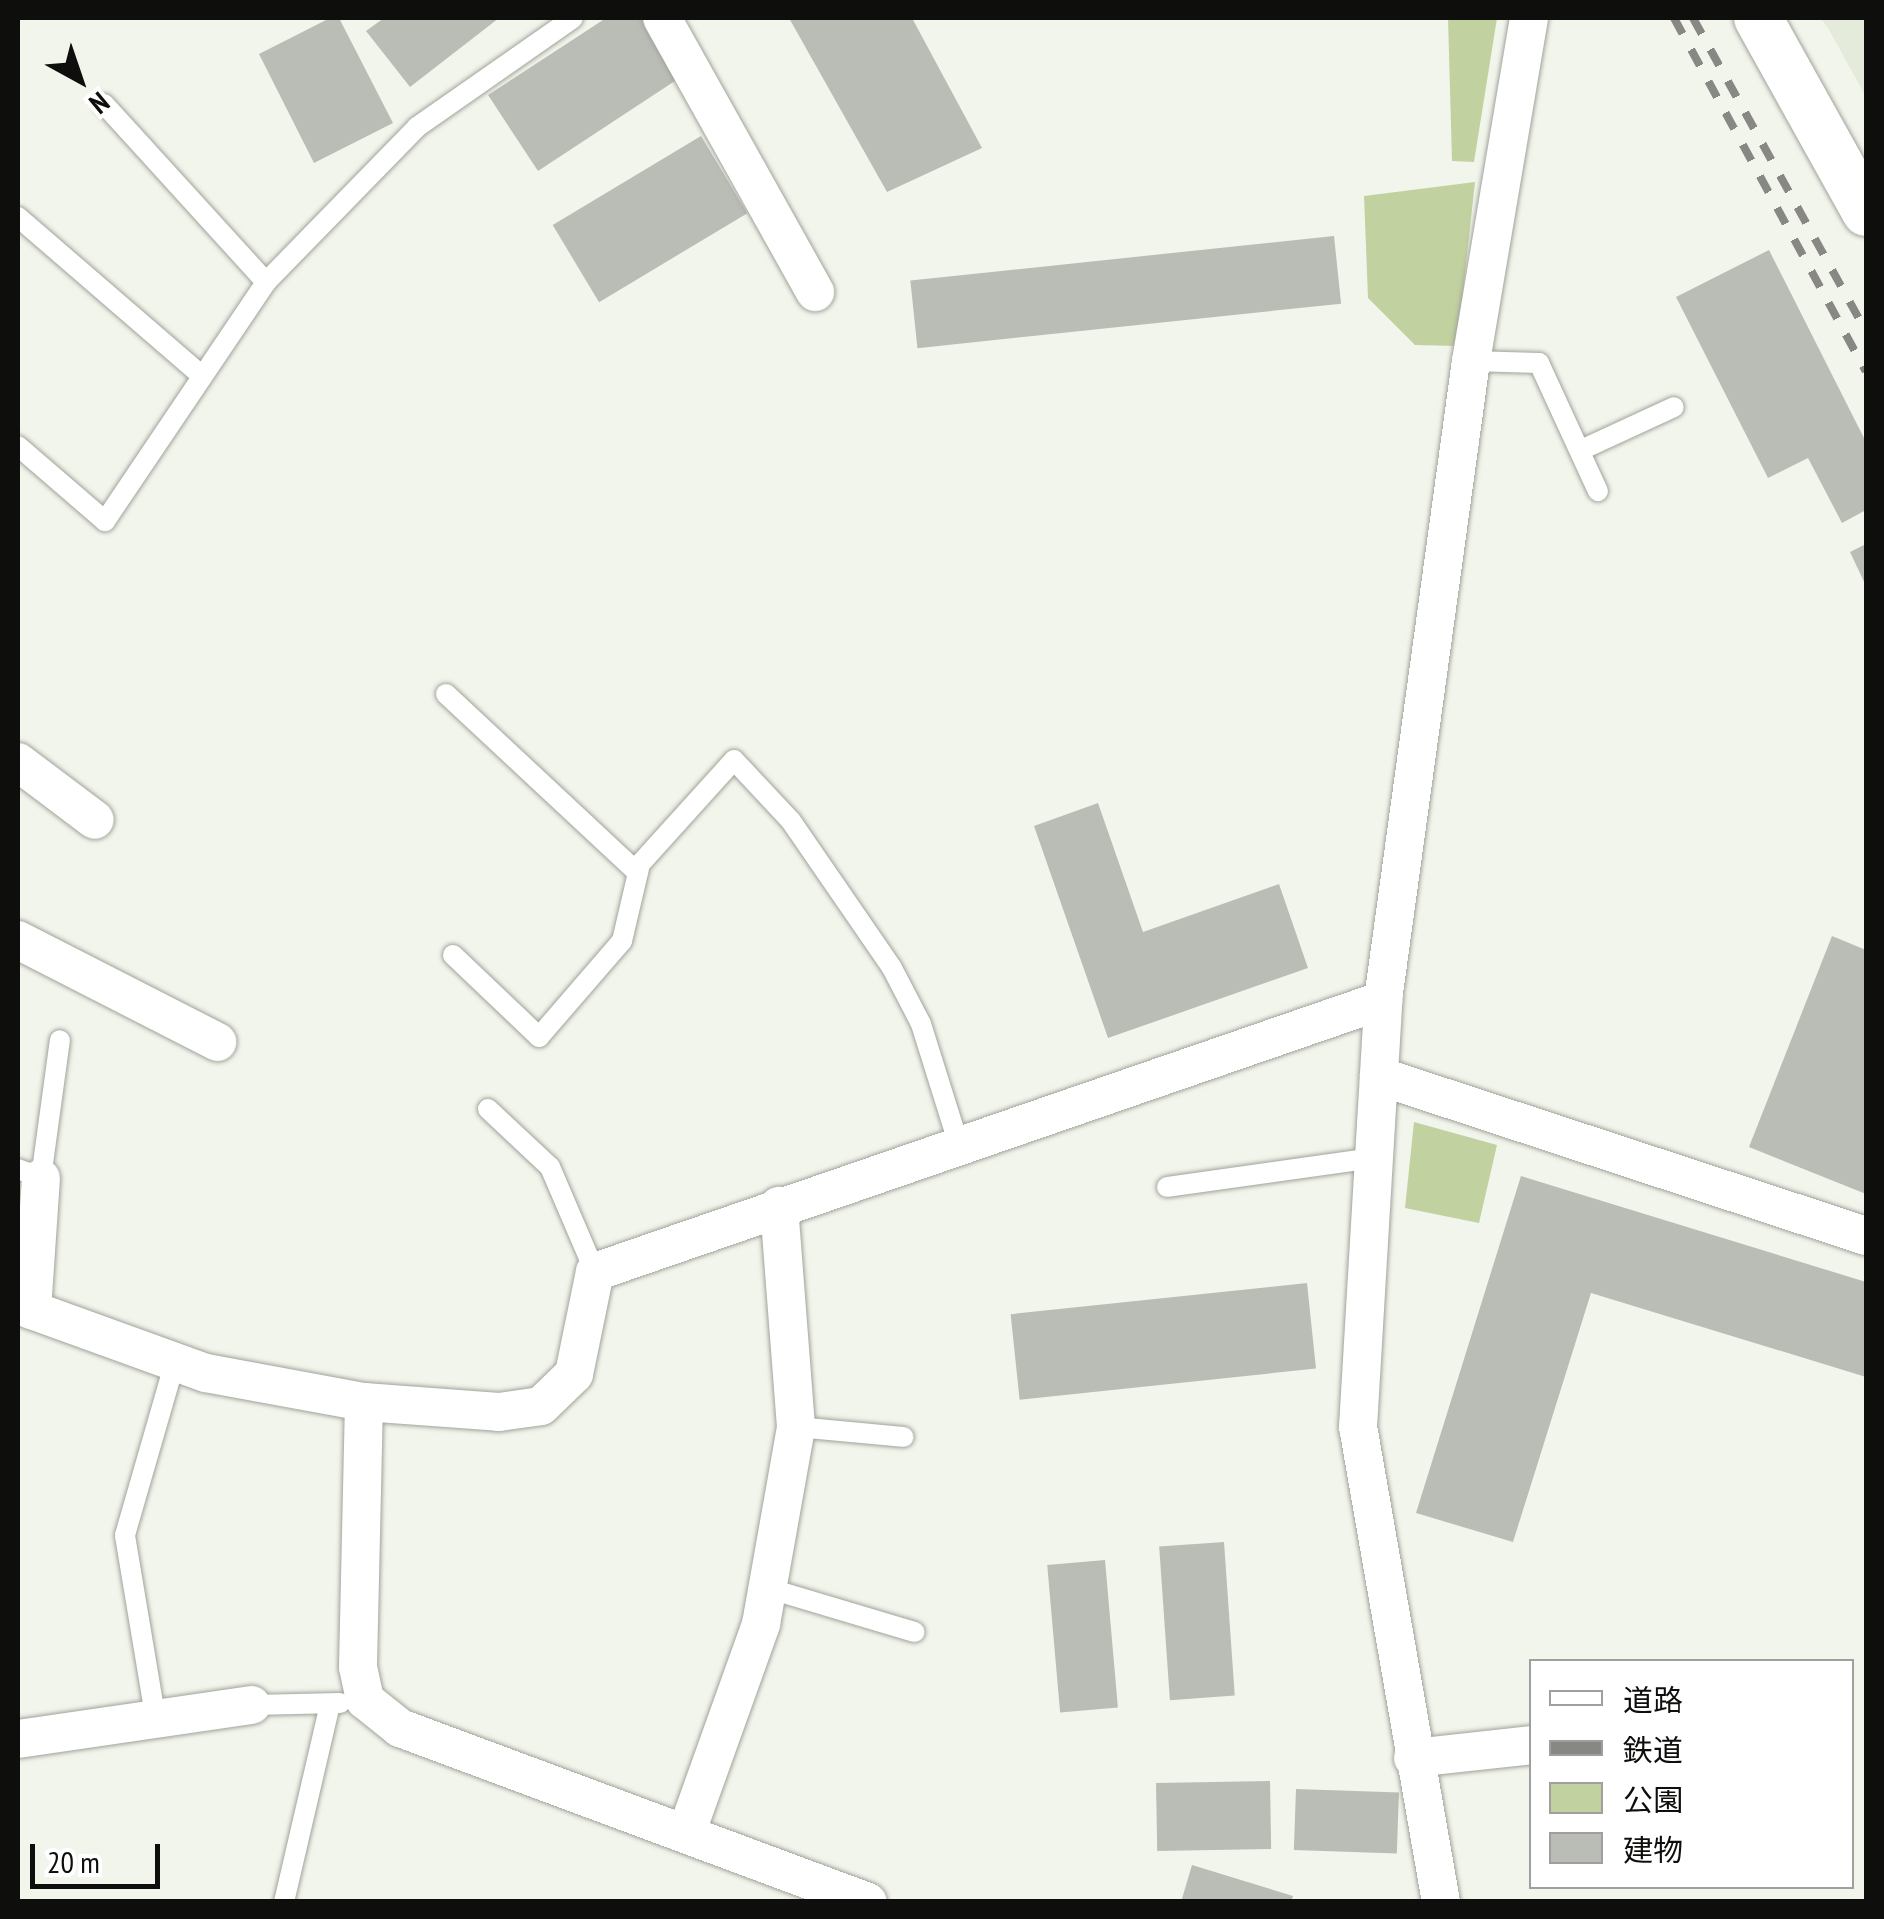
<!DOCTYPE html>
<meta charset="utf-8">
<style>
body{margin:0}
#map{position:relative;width:1884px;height:1919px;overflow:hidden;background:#f2f5ec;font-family:"PT Sans Narrow","Noto Sans JP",sans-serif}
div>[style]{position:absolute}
.built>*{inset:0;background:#e5ebda}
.green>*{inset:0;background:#c2d1a0}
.building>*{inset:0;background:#babdb5;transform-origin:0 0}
.roads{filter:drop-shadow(0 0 2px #a0a39a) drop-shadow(0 0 2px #a0a39a)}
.service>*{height:20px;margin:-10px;padding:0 10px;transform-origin:10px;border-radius:10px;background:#fff}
.minor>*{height:38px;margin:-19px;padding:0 19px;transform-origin:19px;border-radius:19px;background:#fff}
.tertiary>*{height:48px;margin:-24px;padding:0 24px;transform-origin:24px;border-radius:24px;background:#fff}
.rail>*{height:8px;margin-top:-4px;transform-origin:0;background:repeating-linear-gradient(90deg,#878883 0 18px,transparent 0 36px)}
span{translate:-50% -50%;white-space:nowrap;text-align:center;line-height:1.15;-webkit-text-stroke:8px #fff;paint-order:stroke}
.frame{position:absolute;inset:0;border:20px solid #0e0e0c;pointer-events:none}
.legend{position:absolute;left:1529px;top:1659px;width:325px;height:230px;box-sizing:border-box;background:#fff;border:2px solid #9f9f9e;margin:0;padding:12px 18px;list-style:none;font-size:30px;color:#0e0e0c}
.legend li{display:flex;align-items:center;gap:20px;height:50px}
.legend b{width:50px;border:2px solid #9f9f9e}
.north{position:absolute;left:30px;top:30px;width:100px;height:100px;-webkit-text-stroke:8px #fff;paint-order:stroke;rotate:140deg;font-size:28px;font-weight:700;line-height:40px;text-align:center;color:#0e0e0c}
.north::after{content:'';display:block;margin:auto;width:35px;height:45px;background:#0e0e0c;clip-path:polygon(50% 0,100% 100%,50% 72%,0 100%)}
.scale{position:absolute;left:30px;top:1844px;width:130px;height:45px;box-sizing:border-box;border:5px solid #0e0e0c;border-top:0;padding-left:12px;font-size:30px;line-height:35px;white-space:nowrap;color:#0e0e0c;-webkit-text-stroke:8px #fff;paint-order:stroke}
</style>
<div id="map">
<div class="built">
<i style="clip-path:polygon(1821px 18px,1866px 18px,1866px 97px,1829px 30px)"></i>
</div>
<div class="green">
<i style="clip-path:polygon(1448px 18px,1497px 18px,1474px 162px,1452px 161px)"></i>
<i style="clip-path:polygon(1475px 182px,1457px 346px,1415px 345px,1368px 298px,1364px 196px)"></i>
<i style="clip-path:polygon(1414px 1122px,1497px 1145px,1479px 1223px,1405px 1208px)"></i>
</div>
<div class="building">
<i style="clip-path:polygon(330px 18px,339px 18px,393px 123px,314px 163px,259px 54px)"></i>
<i style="clip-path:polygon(384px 18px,499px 18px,410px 87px,366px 31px)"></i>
<i style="clip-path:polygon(606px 18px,646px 18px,684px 75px,538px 171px,488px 95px)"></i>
<i style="clip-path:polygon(789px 18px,912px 18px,982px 148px,887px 192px)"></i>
<i style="left:701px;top:136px;width:90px;height:173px;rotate:59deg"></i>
<i style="left:1334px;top:236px;width:68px;height:426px;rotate:84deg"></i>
<i style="clip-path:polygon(1769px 250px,1866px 442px,1866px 510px,1842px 523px,1808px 458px,1768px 478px,1676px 297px)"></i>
<i style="clip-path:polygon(1866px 544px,1866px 586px,1850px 552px)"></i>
<i style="clip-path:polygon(1098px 803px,1143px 932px,1279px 884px,1308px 968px,1108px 1038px,1034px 826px)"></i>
<i style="clip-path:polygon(1832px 936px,1866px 950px,1866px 1194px,1749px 1147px)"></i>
<i style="clip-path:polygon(1521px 1176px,1866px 1282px,1866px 1377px,1591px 1293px,1513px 1542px,1416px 1513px)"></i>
<i style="left:1307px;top:1283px;width:86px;height:298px;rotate:84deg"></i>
<i style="left:1224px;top:1542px;width:154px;height:65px;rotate:86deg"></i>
<i style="left:1105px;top:1560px;width:148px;height:58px;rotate:85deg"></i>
<i style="left:1270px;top:1781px;width:68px;height:114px;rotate:89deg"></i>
<i style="left:1296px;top:1789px;width:103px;height:61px;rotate:2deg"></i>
<i style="clip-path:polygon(1192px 1865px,1293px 1896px,1291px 1902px,1181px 1902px)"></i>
</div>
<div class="roads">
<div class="service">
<i style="left:104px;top:104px;width:241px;rotate:47.7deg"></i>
<i style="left:18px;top:217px;width:240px;rotate:40.8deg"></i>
<i style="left:1471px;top:361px;width:68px;rotate:1.7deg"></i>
<i style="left:1539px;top:363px;width:141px;rotate:65.3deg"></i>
<i style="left:18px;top:446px;width:115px;rotate:40.8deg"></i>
<i style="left:105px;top:521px;width:288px;rotate:-56deg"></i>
<i style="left:266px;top:282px;width:216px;rotate:-45.7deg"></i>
<i style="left:417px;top:127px;width:190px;rotate:-34.9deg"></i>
<i style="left:1581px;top:450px;width:102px;rotate:-24.8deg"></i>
<i style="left:446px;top:694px;width:262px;rotate:43deg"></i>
<i style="left:453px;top:955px;width:119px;rotate:43.6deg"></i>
<i style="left:539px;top:1037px;width:127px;rotate:-49.2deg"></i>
<i style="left:622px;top:941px;width:79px;rotate:-76.8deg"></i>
<i style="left:640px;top:864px;width:140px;rotate:-47.9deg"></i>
<i style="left:734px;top:760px;width:83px;rotate:46.9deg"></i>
<i style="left:791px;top:821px;width:178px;rotate:55.5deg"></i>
<i style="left:892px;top:968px;width:63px;rotate:62.6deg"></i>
<i style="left:921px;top:1024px;width:127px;rotate:72.6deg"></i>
<i style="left:488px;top:1109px;width:85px;rotate:43.1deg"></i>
<i style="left:550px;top:1167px;width:114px;rotate:66.8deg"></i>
<i style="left:18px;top:1169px;width:25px;rotate:21deg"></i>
<i style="left:41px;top:1178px;width:139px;rotate:-82.2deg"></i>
<i style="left:1167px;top:1187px;width:209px;rotate:-8deg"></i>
<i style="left:796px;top:1427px;width:108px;rotate:5.3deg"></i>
<i style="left:767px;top:1588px;width:154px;rotate:16.6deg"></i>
<i style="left:252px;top:1705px;width:88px;rotate:-1.3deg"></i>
<i style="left:155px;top:1715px;width:182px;rotate:-99.5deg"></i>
<i style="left:125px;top:1535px;width:180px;rotate:-73.9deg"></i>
<i style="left:284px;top:1902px;width:203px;rotate:-76.9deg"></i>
</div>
<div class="minor">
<i style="left:662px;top:18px;width:314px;rotate:60.8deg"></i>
<i style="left:18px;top:762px;width:96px;rotate:37deg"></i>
<i style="left:18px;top:940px;width:224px;rotate:27.1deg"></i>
<i style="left:1379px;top:1076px;width:513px;rotate:18.19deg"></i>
<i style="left:18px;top:1305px;width:200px;rotate:19.9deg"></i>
<i style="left:206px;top:1373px;width:161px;rotate:10.4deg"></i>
<i style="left:364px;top:1402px;width:135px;rotate:4.2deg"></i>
<i style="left:499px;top:1412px;width:42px;rotate:-8.1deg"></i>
<i style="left:541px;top:1406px;width:46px;rotate:-44.1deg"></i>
<i style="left:574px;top:1374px;width:104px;rotate:-78.4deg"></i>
<i style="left:595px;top:1272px;width:834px;rotate:-19.04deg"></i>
<i style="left:32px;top:1310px;width:132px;rotate:-86.1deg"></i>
<i style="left:364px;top:1402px;width:265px;rotate:91.3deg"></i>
<i style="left:358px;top:1667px;width:34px;rotate:78deg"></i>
<i style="left:365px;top:1700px;width:45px;rotate:38.7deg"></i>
<i style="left:400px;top:1728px;width:499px;rotate:20.4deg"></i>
<i style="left:18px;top:1739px;width:236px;rotate:-8.3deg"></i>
<i style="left:1413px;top:1758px;width:120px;rotate:-6.2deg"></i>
<i style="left:687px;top:1831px;width:220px;rotate:-70.3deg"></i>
<i style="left:761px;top:1624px;width:200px;rotate:-79.9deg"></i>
<i style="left:796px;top:1427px;width:222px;rotate:-94.4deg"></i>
<i style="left:1441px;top:1902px;width:482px;rotate:-99.9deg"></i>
<i style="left:1358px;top:1427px;width:428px;rotate:-86.6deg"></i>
<i style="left:1383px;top:1000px;width:645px;rotate:-82.16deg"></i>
<i style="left:1471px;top:361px;width:348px;rotate:-80.4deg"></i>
</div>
<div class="tertiary">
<i style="left:1758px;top:18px;width:222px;rotate:60.9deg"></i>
</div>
</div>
<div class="rail">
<i style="left:1674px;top:18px;width:402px;rotate:61.5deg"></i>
<i style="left:1693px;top:18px;width:358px;rotate:61.1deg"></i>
</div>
<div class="frame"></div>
<ul class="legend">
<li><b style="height:12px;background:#fff"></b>道路</li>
<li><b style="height:12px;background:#878883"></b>鉄道</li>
<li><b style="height:28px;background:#c2d1a0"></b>公園</li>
<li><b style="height:28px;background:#babdb5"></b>建物</li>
</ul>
<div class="north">N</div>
<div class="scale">20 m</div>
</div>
